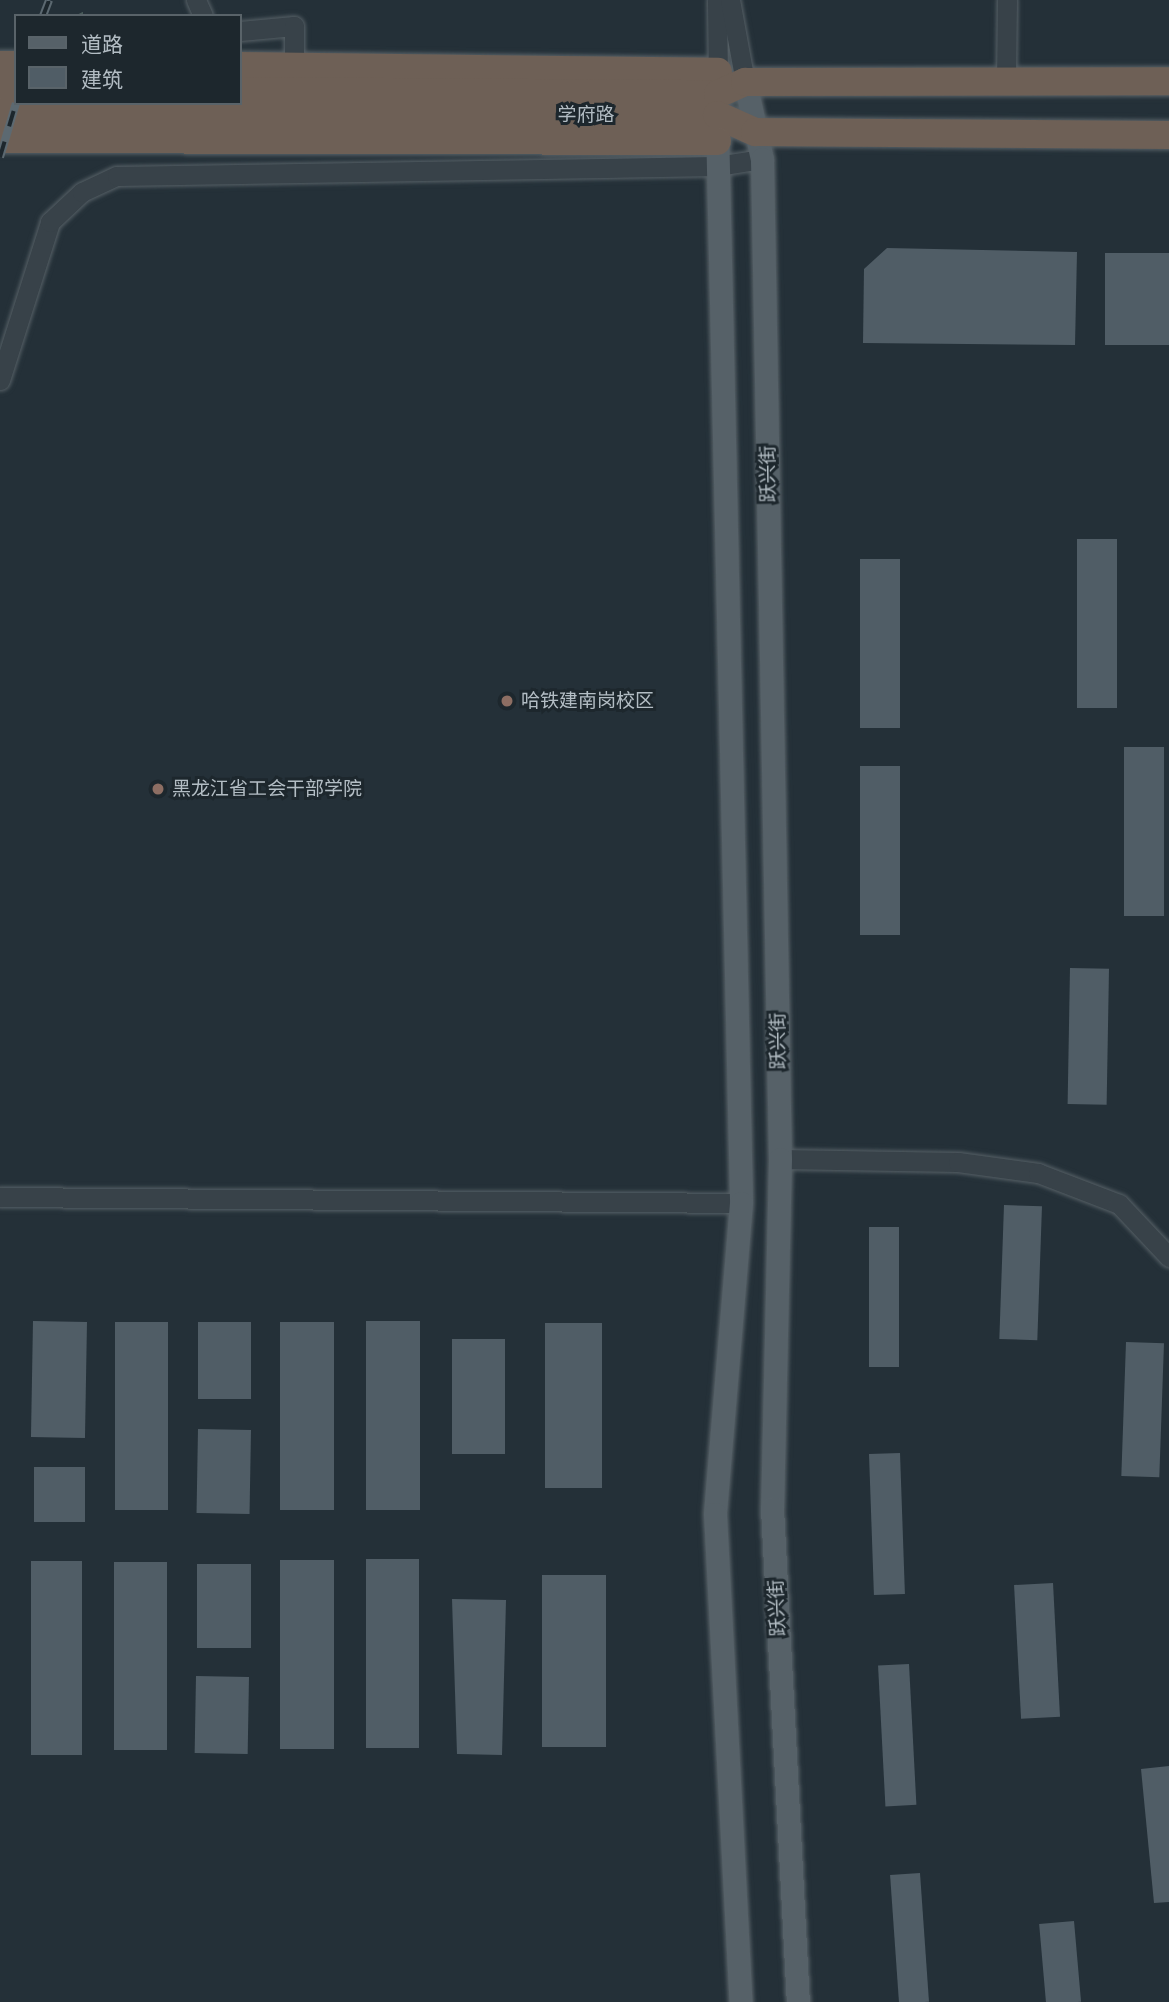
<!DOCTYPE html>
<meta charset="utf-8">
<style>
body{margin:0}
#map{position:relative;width:1169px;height:2002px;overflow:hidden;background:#243038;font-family:"Open Sans","Noto Sans SC",sans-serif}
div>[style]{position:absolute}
.building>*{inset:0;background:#505d66;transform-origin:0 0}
.path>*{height:3.5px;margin-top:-1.75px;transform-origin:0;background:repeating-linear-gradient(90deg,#485a59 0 5px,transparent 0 10px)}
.roads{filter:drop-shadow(0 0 2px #566066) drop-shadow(0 0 2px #566066)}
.minor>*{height:19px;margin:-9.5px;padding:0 9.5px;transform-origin:9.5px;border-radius:9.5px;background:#384249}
.major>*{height:23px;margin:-11.5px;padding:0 11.5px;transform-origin:11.5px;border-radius:11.5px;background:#566168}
.highway>*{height:28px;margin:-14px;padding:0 14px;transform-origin:14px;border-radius:14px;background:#6e6056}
.rail>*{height:8px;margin-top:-4px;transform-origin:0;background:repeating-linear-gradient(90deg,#1d272d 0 16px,#5c6971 0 32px);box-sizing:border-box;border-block:2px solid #5c6971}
.dots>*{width:19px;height:19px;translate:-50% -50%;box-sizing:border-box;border:4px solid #1d272d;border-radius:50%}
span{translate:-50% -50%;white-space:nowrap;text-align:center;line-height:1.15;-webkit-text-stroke:6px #1d272d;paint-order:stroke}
.street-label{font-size:19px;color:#b3bdc4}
.poi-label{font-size:19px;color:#b3bdc4}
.left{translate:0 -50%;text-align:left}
.legend{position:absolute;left:14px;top:14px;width:228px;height:91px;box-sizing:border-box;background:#1d272d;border:2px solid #596369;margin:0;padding:9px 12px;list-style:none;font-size:21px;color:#b3bdc4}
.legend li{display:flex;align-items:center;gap:14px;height:35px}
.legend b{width:35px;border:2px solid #596369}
</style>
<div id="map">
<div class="building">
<i style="clip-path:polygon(887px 248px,1077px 252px,1075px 345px,863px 343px,864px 269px)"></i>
<i style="left:1105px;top:253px;width:64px;height:92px"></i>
<i style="left:1077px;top:539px;width:40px;height:169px"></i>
<i style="left:860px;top:559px;width:40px;height:169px"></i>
<i style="left:1124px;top:747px;width:40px;height:169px"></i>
<i style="left:860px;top:766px;width:40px;height:169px"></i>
<i style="left:1070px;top:968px;width:39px;height:136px;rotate:1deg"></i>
<i style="left:1004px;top:1205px;width:38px;height:134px;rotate:2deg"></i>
<i style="left:869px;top:1227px;width:30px;height:140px"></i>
<i style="left:33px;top:1321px;width:54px;height:116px;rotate:1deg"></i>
<i style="left:366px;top:1321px;width:54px;height:189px"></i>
<i style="left:115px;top:1322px;width:53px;height:188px"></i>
<i style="left:198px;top:1322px;width:53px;height:77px"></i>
<i style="left:280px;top:1322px;width:54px;height:188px"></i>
<i style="left:545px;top:1323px;width:57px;height:165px"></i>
<i style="left:452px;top:1339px;width:53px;height:115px"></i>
<i style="left:1126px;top:1342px;width:38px;height:134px;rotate:2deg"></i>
<i style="left:198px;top:1429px;width:53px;height:84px;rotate:1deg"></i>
<i style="left:900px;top:1453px;width:141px;height:31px;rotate:88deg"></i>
<i style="left:34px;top:1467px;width:51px;height:55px"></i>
<i style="left:419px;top:1559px;width:189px;height:53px;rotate:90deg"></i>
<i style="left:334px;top:1560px;width:189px;height:54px;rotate:90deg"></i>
<i style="left:31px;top:1561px;width:51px;height:194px"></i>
<i style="left:114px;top:1562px;width:53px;height:188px"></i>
<i style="left:197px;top:1564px;width:54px;height:84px"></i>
<i style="left:542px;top:1575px;width:64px;height:172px"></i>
<i style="left:1053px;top:1583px;width:134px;height:39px;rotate:87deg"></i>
<i style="clip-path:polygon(452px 1599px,506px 1600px,502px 1755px,457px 1754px)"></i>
<i style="left:909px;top:1664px;width:141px;height:31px;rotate:87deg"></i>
<i style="left:196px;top:1676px;width:53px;height:77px;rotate:1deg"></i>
<i style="clip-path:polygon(1169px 1766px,1169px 1902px,1154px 1903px,1141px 1769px)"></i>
<i style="left:920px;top:1873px;width:129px;height:30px;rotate:86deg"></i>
<i style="left:1074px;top:1921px;width:81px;height:35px;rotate:85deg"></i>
</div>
<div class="path">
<i style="left:79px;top:16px;width:7px;rotate:-27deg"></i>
</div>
<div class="roads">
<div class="minor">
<i style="left:196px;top:0;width:17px;rotate:66deg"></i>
<i style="left:717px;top:0;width:83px;rotate:89.3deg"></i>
<i style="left:730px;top:0;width:83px;rotate:79.6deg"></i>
<i style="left:240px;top:31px;width:54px;rotate:-5.3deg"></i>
<i style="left:294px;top:26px;width:40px;rotate:90deg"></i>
<i style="left:1006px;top:80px;width:80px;rotate:-89.3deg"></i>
<i style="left:0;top:380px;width:166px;rotate:-72.4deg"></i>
<i style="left:50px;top:222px;width:44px;rotate:-43.2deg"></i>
<i style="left:82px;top:192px;width:38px;rotate:-25deg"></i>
<i style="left:117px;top:176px;width:600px;rotate:-0.95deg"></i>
<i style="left:717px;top:166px;width:46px;rotate:-8.8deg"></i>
<i style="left:780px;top:1159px;width:178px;rotate:1deg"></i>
<i style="left:958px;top:1162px;width:81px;rotate:7.8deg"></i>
<i style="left:1038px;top:1173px;width:87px;rotate:20.9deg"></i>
<i style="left:1119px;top:1204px;width:73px;rotate:46.7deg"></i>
<i style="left:0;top:1197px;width:741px;rotate:0.46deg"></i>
</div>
<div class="major">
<i style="left:745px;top:82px;width:79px;rotate:77.6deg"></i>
<i style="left:762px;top:159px;width:1000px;rotate:88.97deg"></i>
<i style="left:780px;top:1159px;width:349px;rotate:91.3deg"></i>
<i style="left:772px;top:1508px;width:495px;rotate:87deg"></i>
<i style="left:717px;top:125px;width:1078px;rotate:88.72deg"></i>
<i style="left:741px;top:1203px;width:312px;rotate:94.8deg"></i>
<i style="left:715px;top:1514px;width:489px;rotate:87deg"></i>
</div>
<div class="highway">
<i style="left:0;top:65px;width:16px"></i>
<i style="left:240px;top:66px;width:478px;rotate:0.7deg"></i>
<i style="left:0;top:90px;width:16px"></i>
<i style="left:240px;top:91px;width:478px;rotate:0.4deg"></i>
<i style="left:718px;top:94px;width:30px;rotate:-24deg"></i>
<i style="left:745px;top:82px;width:424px;rotate:-0.1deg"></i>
<i style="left:0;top:112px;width:717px;rotate:0.24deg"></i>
<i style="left:717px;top:115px;width:42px;rotate:24.1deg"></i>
<i style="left:755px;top:132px;width:414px;rotate:0.4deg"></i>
<i style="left:0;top:139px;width:717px;rotate:0.16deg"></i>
</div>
</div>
<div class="rail">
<i style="left:43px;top:16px;width:17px;rotate:-69deg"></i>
<i style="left:0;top:157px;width:56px;rotate:-73.5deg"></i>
</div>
<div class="dots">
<i style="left:507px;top:701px;background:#8d6e63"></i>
<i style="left:158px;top:789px;background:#8d6e63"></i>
</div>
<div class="street-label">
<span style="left:586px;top:115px">学府路</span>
<span style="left:768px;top:474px;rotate:-91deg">跃兴街</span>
<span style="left:778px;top:1041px;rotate:-91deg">跃兴街</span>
<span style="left:777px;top:1608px;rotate:-93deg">跃兴街</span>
</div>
<div class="poi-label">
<span class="left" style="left:521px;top:701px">哈铁建南岗校区</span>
<span class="left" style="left:172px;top:789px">黑龙江省工会干部学院</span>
</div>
<ul class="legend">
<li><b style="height:9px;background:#566168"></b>道路</li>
<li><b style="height:19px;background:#505d66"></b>建筑</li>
</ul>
</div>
